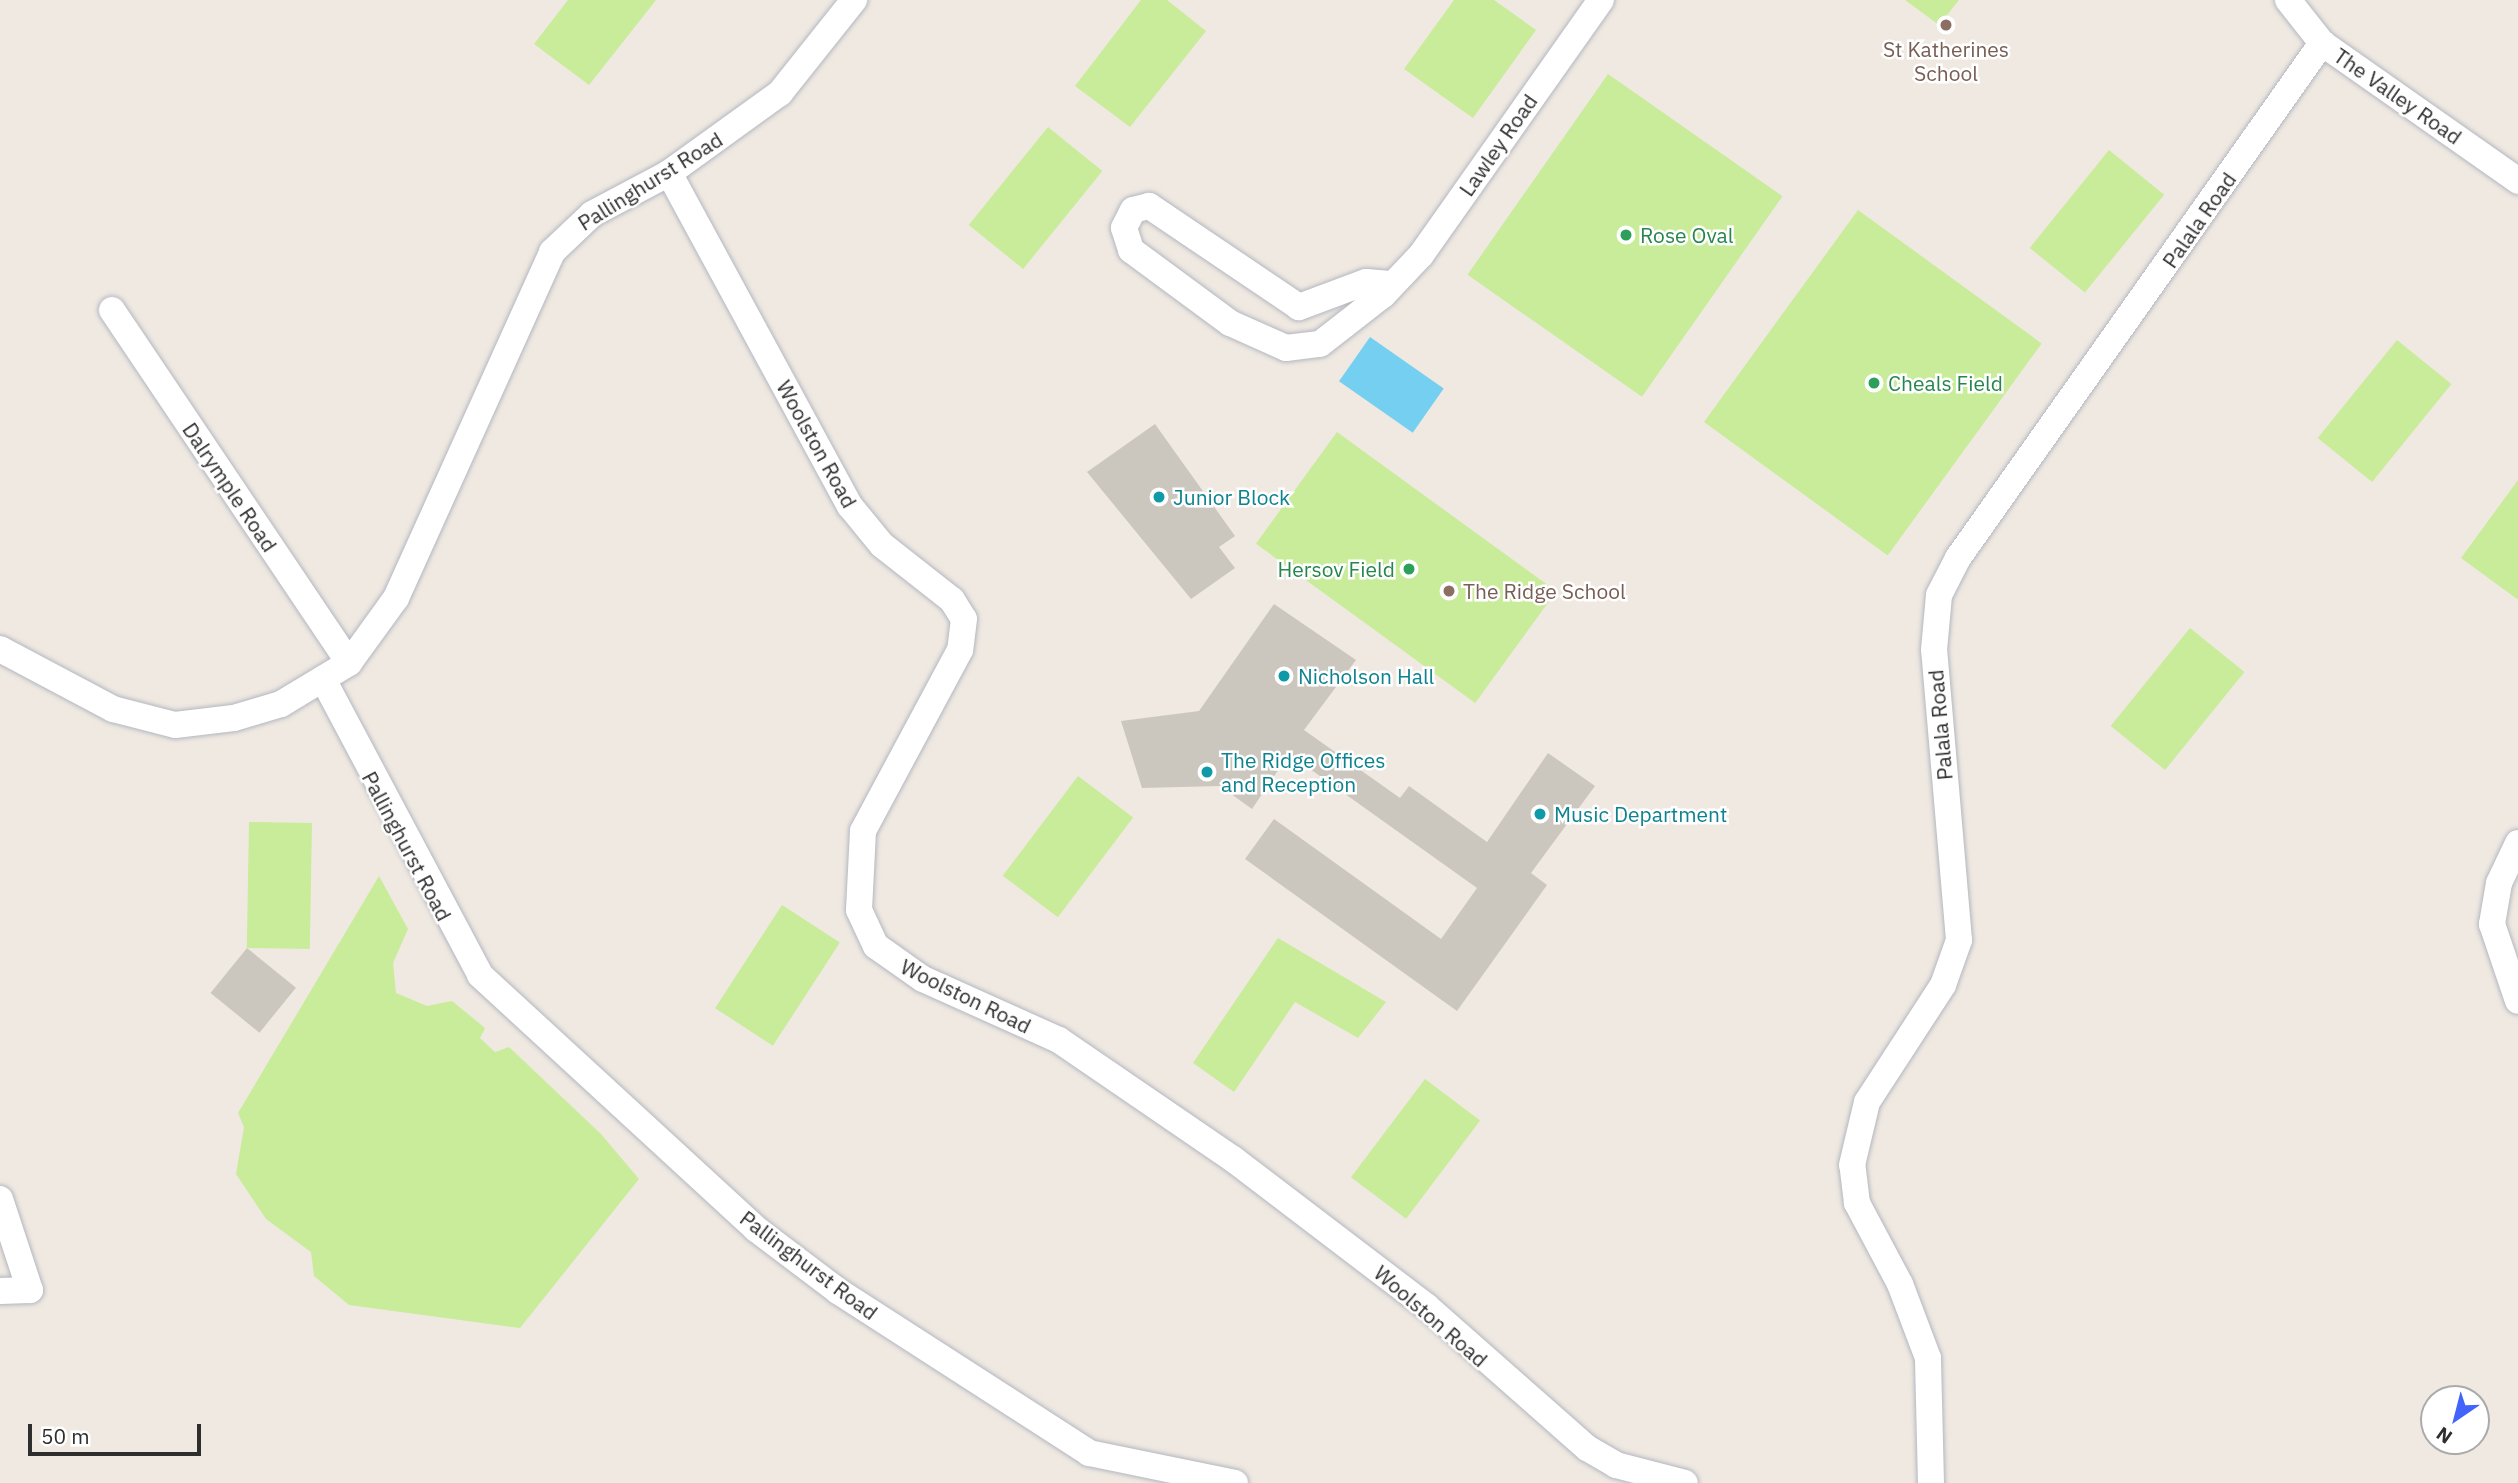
<!DOCTYPE html>
<style>
body{margin:0}
#map{position:relative;width:2518px;height:1483px;overflow:hidden;background:#efe9e1;font-family:"IBM Plex Sans",sans-serif}
div>[style]{position:absolute}
.pitch>*{inset:0;background:#c9ec9a;transform-origin:0 0}
.water>*{inset:0;background:#75cff0;transform-origin:0 0}
.building>*{inset:0;background:#cbc7bf;transform-origin:0 0}
.roads{filter:drop-shadow(0 0 2px #b4b7c1) drop-shadow(0 0 2px #b4b7c1)}
.minor>*{height:26px;margin:-13px;padding:0 13px;transform-origin:13px;border-radius:13px;background:#fff}
.dots>*{width:19px;height:19px;translate:-50% -50%;box-sizing:border-box;border:4px solid #fff;border-radius:50%}
span{translate:-50% -50%;white-space:nowrap;text-align:center;line-height:1.15;-webkit-text-stroke:5px #fff;paint-order:stroke}
.education-label{font-size:21px;color:#785e54}
.left{translate:0 -50%;text-align:left}
.street-label{font-size:21px;color:#2e2e2e}
.leisure-label{font-size:21px;color:#27864d}
.right{translate:-100% -50%;text-align:right}
.culture-label{font-size:21px;color:#0d838f}
.north{position:absolute;left:2420px;top:1385px;width:70px;height:70px;box-sizing:border-box;background:#fff;border:2px solid #ababab;border-radius:50%;rotate:215deg;font-size:19px;font-weight:700;line-height:28px;text-align:center;color:#2e2e2e}
.north::after{content:'';display:block;margin:auto;width:24px;height:32px;background:#4264fb;clip-path:polygon(50% 0,100% 100%,50% 72%,0 100%)}
.scale{position:absolute;left:28px;top:1424px;width:173px;height:32px;box-sizing:border-box;border:4px solid #2e2e2e;border-top:0;padding-left:9px;font-size:21px;line-height:24px;white-space:nowrap;color:#2e2e2e;-webkit-text-stroke:5px #fff;paint-order:stroke}
</style>
<div id="map">
<div class="pitch">
<i style="clip-path:polygon(568px 0,656px 0,589px 85px,534px 44px)"></i>
<i style="clip-path:polygon(1141px 0,1167px 0,1206px 31px,1130px 127px,1075px 86px)"></i>
<i style="clip-path:polygon(1454px 0,1494px 0,1536px 30px,1473px 118px,1404px 69px)"></i>
<i style="clip-path:polygon(1905px 0,1959px 0,1939px 25px)"></i>
<i style="left:1608px;top:74px;width:213px;height:245px;rotate:35deg"></i>
<i style="left:1048px;top:127px;width:70px;height:126px;rotate:39deg"></i>
<i style="left:2109px;top:150px;width:71px;height:126px;rotate:39deg"></i>
<i style="left:1858px;top:210px;width:227px;height:262px;rotate:36deg"></i>
<i style="left:2397px;top:340px;width:70px;height:126px;rotate:39deg"></i>
<i style="left:1337px;top:432px;width:271px;height:138px;rotate:36deg"></i>
<i style="clip-path:polygon(2518px 480px,2518px 598px,2517px 599px,2461px 558px)"></i>
<i style="left:2190px;top:628px;width:70px;height:126px;rotate:39deg"></i>
<i style="left:1078px;top:776px;width:69px;height:125px;rotate:37deg"></i>
<i style="left:249px;top:822px;width:63px;height:126px;rotate:1deg"></i>
<i style="clip-path:polygon(379px 876px,408px 929px,393px 963px,396px 993px,427px 1006px,452px 1001px,485px 1028px,480px 1038px,495px 1052px,509px 1047px,601px 1134px,639px 1179px,520px 1328px,349px 1305px,314px 1276px,311px 1252px,266px 1219px,236px 1174px,244px 1127px,238px 1113px)"></i>
<i style="left:782px;top:905px;width:69px;height:123px;rotate:33deg"></i>
<i style="clip-path:polygon(1278px 938px,1386px 1002px,1358px 1038px,1295px 1002px,1234px 1092px,1193px 1063px)"></i>
<i style="left:1425px;top:1079px;width:69px;height:123px;rotate:37deg"></i>
</div>
<div class="water">
<i style="left:1370px;top:337px;width:90px;height:54px;rotate:35deg"></i>
</div>
<div class="building">
<i style="clip-path:polygon(1155px 424px,1235px 536px,1219px 547px,1235px 568px,1191px 599px,1087px 472px)"></i>
<i style="clip-path:polygon(1274px 604px,1356px 660px,1304px 730px,1400px 798px,1409px 786px,1487px 842px,1548px 753px,1595px 786px,1531px 873px,1547px 885px,1457px 1011px,1245px 859px,1274px 819px,1441px 939px,1477px 888px,1289px 754px,1252px 809px,1220px 786px,1142px 788px,1121px 721px,1199px 711px)"></i>
<i style="left:247px;top:948px;width:63px;height:58px;rotate:39deg"></i>
</div>
<div class="roads">
<div class="minor">
<i style="left:2288px;top:0;width:55px;rotate:51.7deg"></i>
<i style="left:2322px;top:43px;width:240px;rotate:35.1deg"></i>
<i style="left:669px;top:173px;width:379px;rotate:61.5deg"></i>
<i style="left:850px;top:506px;width:50px;rotate:50.6deg"></i>
<i style="left:882px;top:545px;width:89px;rotate:38.2deg"></i>
<i style="left:952px;top:600px;width:22px;rotate:58deg"></i>
<i style="left:964px;top:619px;width:31px;rotate:97deg"></i>
<i style="left:960px;top:650px;width:205px;rotate:118.2deg"></i>
<i style="left:863px;top:831px;width:79px;rotate:92.9deg"></i>
<i style="left:859px;top:910px;width:40px;rotate:65deg"></i>
<i style="left:876px;top:946px;width:57px;rotate:35.1deg"></i>
<i style="left:923px;top:979px;width:149px;rotate:24.2deg"></i>
<i style="left:1059px;top:1040px;width:211px;rotate:34.4deg"></i>
<i style="left:1233px;top:1159px;width:243px;rotate:37.3deg"></i>
<i style="left:1426px;top:1306px;width:215px;rotate:41.4deg"></i>
<i style="left:1587px;top:1448px;width:34px;rotate:30deg"></i>
<i style="left:1616px;top:1465px;width:71px;rotate:14.6deg"></i>
<i style="left:1390px;top:284px;width:24px;rotate:-175deg"></i>
<i style="left:1366px;top:282px;width:72px;rotate:159.5deg"></i>
<i style="left:1299px;top:307px;width:181px;rotate:-146deg"></i>
<i style="left:1149px;top:206px;width:16px;rotate:166deg"></i>
<i style="left:1133px;top:210px;width:20px;rotate:117deg"></i>
<i style="left:1124px;top:228px;width:23px;rotate:72deg"></i>
<i style="left:1131px;top:250px;width:123px;rotate:36.4deg"></i>
<i style="left:1230px;top:323px;width:61px;rotate:24.1deg"></i>
<i style="left:1286px;top:348px;width:34px;rotate:-7deg"></i>
<i style="left:1320px;top:344px;width:80px;rotate:-37.9deg"></i>
<i style="left:1383px;top:295px;width:55px;rotate:-46.5deg"></i>
<i style="left:1421px;top:255px;width:312px;rotate:-54.8deg"></i>
<i style="left:112px;top:310px;width:425px;rotate:56.1deg"></i>
<i style="left:0;top:649px;width:128px;rotate:28deg"></i>
<i style="left:113px;top:709px;width:64px;rotate:14.5deg"></i>
<i style="left:175px;top:725px;width:59px;rotate:-6.8deg"></i>
<i style="left:234px;top:718px;width:49px;rotate:-16.6deg"></i>
<i style="left:281px;top:704px;width:79px;rotate:-31.1deg"></i>
<i style="left:349px;top:663px;width:80px;rotate:-54.1deg"></i>
<i style="left:396px;top:598px;width:380px;rotate:-65.7deg"></i>
<i style="left:552px;top:252px;width:55px;rotate:-43.5deg"></i>
<i style="left:592px;top:214px;width:87px;rotate:-28deg"></i>
<i style="left:669px;top:173px;width:137px;rotate:-35.8deg"></i>
<i style="left:780px;top:93px;width:119px;rotate:-51.5deg"></i>
<i style="left:324px;top:681px;width:333px;rotate:62deg"></i>
<i style="left:480px;top:975px;width:375px;rotate:42.6deg"></i>
<i style="left:756px;top:1229px;width:103px;rotate:37.1deg"></i>
<i style="left:838px;top:1291px;width:299px;rotate:32.8deg"></i>
<i style="left:1089px;top:1453px;width:149px;rotate:11.6deg"></i>
<i style="left:2518px;top:843px;width:44px;rotate:115.4deg"></i>
<i style="left:2499px;top:883px;width:42px;rotate:99.7deg"></i>
<i style="left:2492px;top:924px;width:81px;rotate:71.3deg"></i>
<i style="left:0;top:1199px;width:96px;rotate:71.8deg"></i>
<i style="left:30px;top:1290px;width:30px;rotate:178deg"></i>
<i style="left:1931px;top:1483px;width:125px;rotate:-91.4deg"></i>
<i style="left:1928px;top:1358px;width:79px;rotate:-110.7deg"></i>
<i style="left:1900px;top:1284px;width:92px;rotate:-118deg"></i>
<i style="left:1857px;top:1203px;width:38px;rotate:-97deg"></i>
<i style="left:1852px;top:1165px;width:65px;rotate:-76.6deg"></i>
<i style="left:1867px;top:1102px;width:140px;rotate:-57deg"></i>
<i style="left:1943px;top:985px;width:48px;rotate:-70.4deg"></i>
<i style="left:1959px;top:940px;width:291px;rotate:-94.9deg"></i>
<i style="left:1934px;top:650px;width:55px;rotate:-84.8deg"></i>
<i style="left:1939px;top:595px;width:42px;rotate:-62.8deg"></i>
<i style="left:1958px;top:558px;width:631px;rotate:-54.75deg"></i>
</div>
</div>
<div class="dots">
<i style="left:1946px;top:25px;background:#8d6e63"></i>
<i style="left:1626px;top:235px;background:#2e9e5b"></i>
<i style="left:1874px;top:383px;background:#2e9e5b"></i>
<i style="left:1159px;top:497px;background:#0f9aa8"></i>
<i style="left:1409px;top:569px;background:#2e9e5b"></i>
<i style="left:1449px;top:591px;background:#8d6e63"></i>
<i style="left:1284px;top:676px;background:#0f9aa8"></i>
<i style="left:1207px;top:772px;background:#0f9aa8"></i>
<i style="left:1540px;top:814px;background:#0f9aa8"></i>
</div>
<div class="education-label">
<span style="left:1946px;top:61px">St Katherines<br>School</span>
<span class="left" style="left:1463px;top:591px">The Ridge School</span>
</div>
<div class="street-label">
<span style="left:2398px;top:96px;rotate:35deg">The Valley Road</span>
<span style="left:1498px;top:145px;rotate:-55deg">Lawley Road</span>
<span style="left:650px;top:181px;rotate:-32deg">Pallinghurst Road</span>
<span style="left:2199px;top:220px;rotate:-55deg">Palala Road</span>
<span style="left:817px;top:444px;rotate:61deg">Woolston Road</span>
<span style="left:230px;top:487px;rotate:56deg">Dalrymple Road</span>
<span style="left:1940px;top:725px;rotate:-95deg">Palala Road</span>
<span style="left:407px;top:846px;rotate:62deg">Pallinghurst Road</span>
<span style="left:966px;top:996px;rotate:26deg">Woolston Road</span>
<span style="left:809px;top:1265px;rotate:37deg">Pallinghurst Road</span>
<span style="left:1431px;top:1316px;rotate:41deg">Woolston Road</span>
</div>
<div class="leisure-label">
<span class="left" style="left:1640px;top:235px">Rose Oval</span>
<span class="left" style="left:1888px;top:383px">Cheals Field</span>
<span class="right" style="left:1395px;top:569px">Hersov Field</span>
</div>
<div class="culture-label">
<span class="left" style="left:1173px;top:497px">Junior Block</span>
<span class="left" style="left:1298px;top:676px">Nicholson Hall</span>
<span class="left" style="left:1221px;top:772px">The Ridge Offices<br>and Reception</span>
<span class="left" style="left:1554px;top:814px">Music Department</span>
</div>
<div class="north">N</div>
<div class="scale">50 m</div>
</div>
